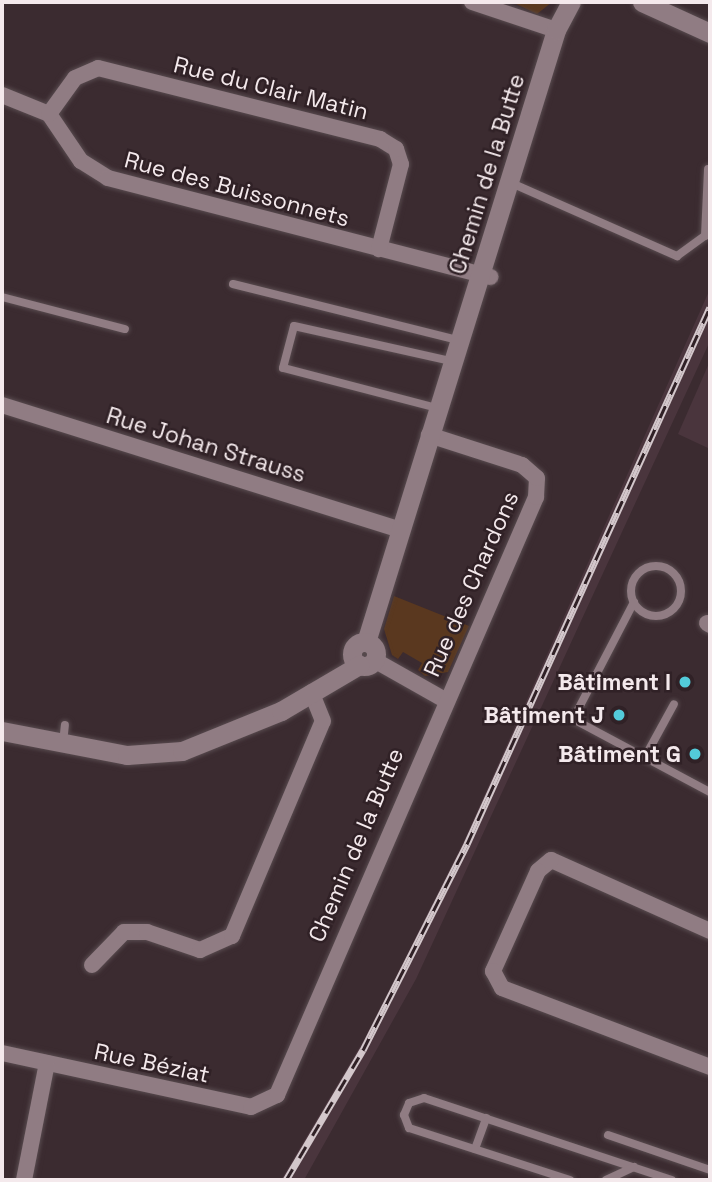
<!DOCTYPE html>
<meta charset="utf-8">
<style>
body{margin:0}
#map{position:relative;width:712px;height:1182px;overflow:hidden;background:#3b2b30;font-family:"Space Grotesk",sans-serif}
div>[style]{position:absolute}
.built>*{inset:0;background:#4a353d}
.green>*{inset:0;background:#5a381f}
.roads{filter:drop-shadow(0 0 2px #584b4f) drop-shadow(0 0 2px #584b4f)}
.service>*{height:8px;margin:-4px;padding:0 4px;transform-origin:4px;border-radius:4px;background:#907c83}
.service>.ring{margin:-4px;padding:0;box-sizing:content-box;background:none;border:8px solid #907c83;border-radius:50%}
.minor>*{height:16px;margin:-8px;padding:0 8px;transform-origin:8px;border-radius:8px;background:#907c83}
.tertiary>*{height:19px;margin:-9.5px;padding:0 9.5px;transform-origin:9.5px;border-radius:9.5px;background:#907c83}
.tertiary>.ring{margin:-9.5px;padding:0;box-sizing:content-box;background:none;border:19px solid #907c83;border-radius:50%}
.rail>*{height:7px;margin-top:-3.5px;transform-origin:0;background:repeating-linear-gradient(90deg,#302126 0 13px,#d3c7cb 0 26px);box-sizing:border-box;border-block:2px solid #d3c7cb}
.dots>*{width:19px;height:19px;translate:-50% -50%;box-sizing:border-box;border:4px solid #302126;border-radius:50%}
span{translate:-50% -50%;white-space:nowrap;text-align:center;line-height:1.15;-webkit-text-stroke:5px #302126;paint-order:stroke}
.street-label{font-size:23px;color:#f4e9ec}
.poi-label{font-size:23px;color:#f4e9ec;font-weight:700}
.right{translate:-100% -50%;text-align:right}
.frame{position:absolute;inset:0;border:4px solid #f4e9ec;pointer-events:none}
</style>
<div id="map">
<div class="built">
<i style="clip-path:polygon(710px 289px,710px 341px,416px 979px,304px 1180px,281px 1180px,365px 1038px,464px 841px)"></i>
<i style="clip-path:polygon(710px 361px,710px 449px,678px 434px)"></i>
</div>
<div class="green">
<i style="clip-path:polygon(512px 2px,552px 2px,537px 14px)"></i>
<i style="clip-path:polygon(394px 596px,469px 626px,448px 672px,425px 676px,418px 670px,422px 663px,403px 652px,398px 659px,392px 655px,384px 629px)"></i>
</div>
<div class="roads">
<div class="service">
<i style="left:509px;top:182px;width:184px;rotate:23.8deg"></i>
<i style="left:677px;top:256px;width:34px;rotate:-36deg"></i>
<i style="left:705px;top:236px;width:67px;rotate:-87.4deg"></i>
<i style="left:233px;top:284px;width:232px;rotate:14deg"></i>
<i style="left:2px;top:297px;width:127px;rotate:14.6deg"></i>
<i style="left:437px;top:408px;width:159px;rotate:-165.4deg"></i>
<i style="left:283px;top:368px;width:43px;rotate:-75.3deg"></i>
<i style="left:294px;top:326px;width:161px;rotate:12.6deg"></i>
<i class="ring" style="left:631px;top:566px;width:42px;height:42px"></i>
<i style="left:634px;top:602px;width:132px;rotate:117.5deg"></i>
<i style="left:573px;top:719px;width:155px;rotate:28.1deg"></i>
<i style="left:63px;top:743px;width:18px;rotate:-84deg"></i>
<i style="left:645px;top:757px;width:60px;rotate:-61.3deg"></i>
<i style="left:608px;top:1135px;width:108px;rotate:18.9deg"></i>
<i style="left:475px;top:1149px;width:33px;rotate:-70deg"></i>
<i style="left:570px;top:1180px;width:169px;rotate:-162.1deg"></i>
<i style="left:409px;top:1128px;width:14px;rotate:-111deg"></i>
<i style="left:404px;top:1115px;width:13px;rotate:-67deg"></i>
<i style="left:409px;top:1103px;width:16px;rotate:-18deg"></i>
<i style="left:424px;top:1098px;width:261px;rotate:18.3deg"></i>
<i style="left:606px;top:1180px;width:31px;rotate:-25deg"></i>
</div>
<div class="minor">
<i style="left:472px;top:2px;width:89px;rotate:18.4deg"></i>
<i style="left:2px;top:95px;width:51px;rotate:22deg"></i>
<i style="left:49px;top:114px;width:57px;rotate:55.8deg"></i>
<i style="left:81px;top:161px;width:32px;rotate:32deg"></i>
<i style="left:108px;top:178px;width:395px;rotate:14.5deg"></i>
<i style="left:49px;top:114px;width:44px;rotate:-54.2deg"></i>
<i style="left:75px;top:78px;width:25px;rotate:-23deg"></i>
<i style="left:98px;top:68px;width:291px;rotate:14.1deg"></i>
<i style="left:380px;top:139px;width:19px;rotate:32deg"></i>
<i style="left:396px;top:149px;width:16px;rotate:72deg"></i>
<i style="left:401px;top:164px;width:88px;rotate:104.5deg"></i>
<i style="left:2px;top:405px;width:415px;rotate:17.4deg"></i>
<i style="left:707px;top:623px;width:4px;rotate:34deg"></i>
<i style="left:374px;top:660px;width:81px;rotate:29.4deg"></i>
<i style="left:710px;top:931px;width:174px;rotate:-155.9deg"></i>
<i style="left:551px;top:860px;width:17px;rotate:140deg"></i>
<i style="left:538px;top:871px;width:110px;rotate:114.2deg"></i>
<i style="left:493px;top:971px;width:19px;rotate:62deg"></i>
<i style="left:502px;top:988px;width:222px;rotate:20.8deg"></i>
<i style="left:92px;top:965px;width:46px;rotate:-45.9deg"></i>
<i style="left:124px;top:932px;width:23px"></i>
<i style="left:147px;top:932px;width:56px;rotate:18.8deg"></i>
<i style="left:200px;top:950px;width:35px;rotate:-24deg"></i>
<i style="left:232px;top:936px;width:233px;rotate:-67.1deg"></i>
<i style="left:323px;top:721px;width:31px;rotate:-112deg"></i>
<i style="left:2px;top:1053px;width:255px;rotate:12.2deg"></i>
<i style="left:251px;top:1107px;width:29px;rotate:-25deg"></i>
<i style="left:277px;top:1095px;width:652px;rotate:-66.58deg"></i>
<i style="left:536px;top:497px;width:19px;rotate:-87deg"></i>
<i style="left:537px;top:478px;width:20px;rotate:-139deg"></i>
<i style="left:522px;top:465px;width:98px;rotate:-162.1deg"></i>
<i style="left:24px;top:1180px;width:119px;rotate:-78.9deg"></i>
</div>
<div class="tertiary">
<i style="left:642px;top:2px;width:75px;rotate:24.5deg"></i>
<i style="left:366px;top:642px;width:641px;rotate:-72.75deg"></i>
<i style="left:556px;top:30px;width:32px;rotate:-62deg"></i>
<i class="ring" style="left:352px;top:642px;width:5px;height:5px"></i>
<i style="left:2px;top:731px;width:127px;rotate:10.9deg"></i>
<i style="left:127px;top:755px;width:55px;rotate:-4.2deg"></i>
<i style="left:182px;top:751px;width:107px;rotate:-22deg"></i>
<i style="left:281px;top:711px;width:91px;rotate:-30.5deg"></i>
</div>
</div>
<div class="rail">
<i style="left:286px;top:1180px;width:151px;rotate:-59.4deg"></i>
<i style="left:363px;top:1050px;width:231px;rotate:-63.2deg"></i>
<i style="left:467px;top:844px;width:589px;rotate:-65.65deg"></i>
</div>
<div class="dots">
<i style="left:685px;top:682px;background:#53cbda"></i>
<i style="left:619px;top:715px;background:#53cbda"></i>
<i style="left:695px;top:754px;background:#53cbda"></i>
</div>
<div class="street-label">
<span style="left:271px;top:88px;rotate:14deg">Rue du Clair Matin</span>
<span style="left:487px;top:174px;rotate:-73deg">Chemin de la Butte</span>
<span style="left:237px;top:189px;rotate:15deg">Rue des Buissonnets</span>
<span style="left:206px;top:445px;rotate:17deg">Rue Johan Strauss</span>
<span style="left:471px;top:584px;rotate:-66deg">Rue des Chardons</span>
<span style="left:356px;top:845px;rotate:-67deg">Chemin de la Butte</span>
<span style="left:152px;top:1063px;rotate:12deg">Rue Béziat</span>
</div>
<div class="poi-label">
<span class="right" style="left:671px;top:682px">Bâtiment I</span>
<span class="right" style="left:605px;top:715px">Bâtiment J</span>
<span class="right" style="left:681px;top:754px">Bâtiment G</span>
</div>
<div class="frame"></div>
</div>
